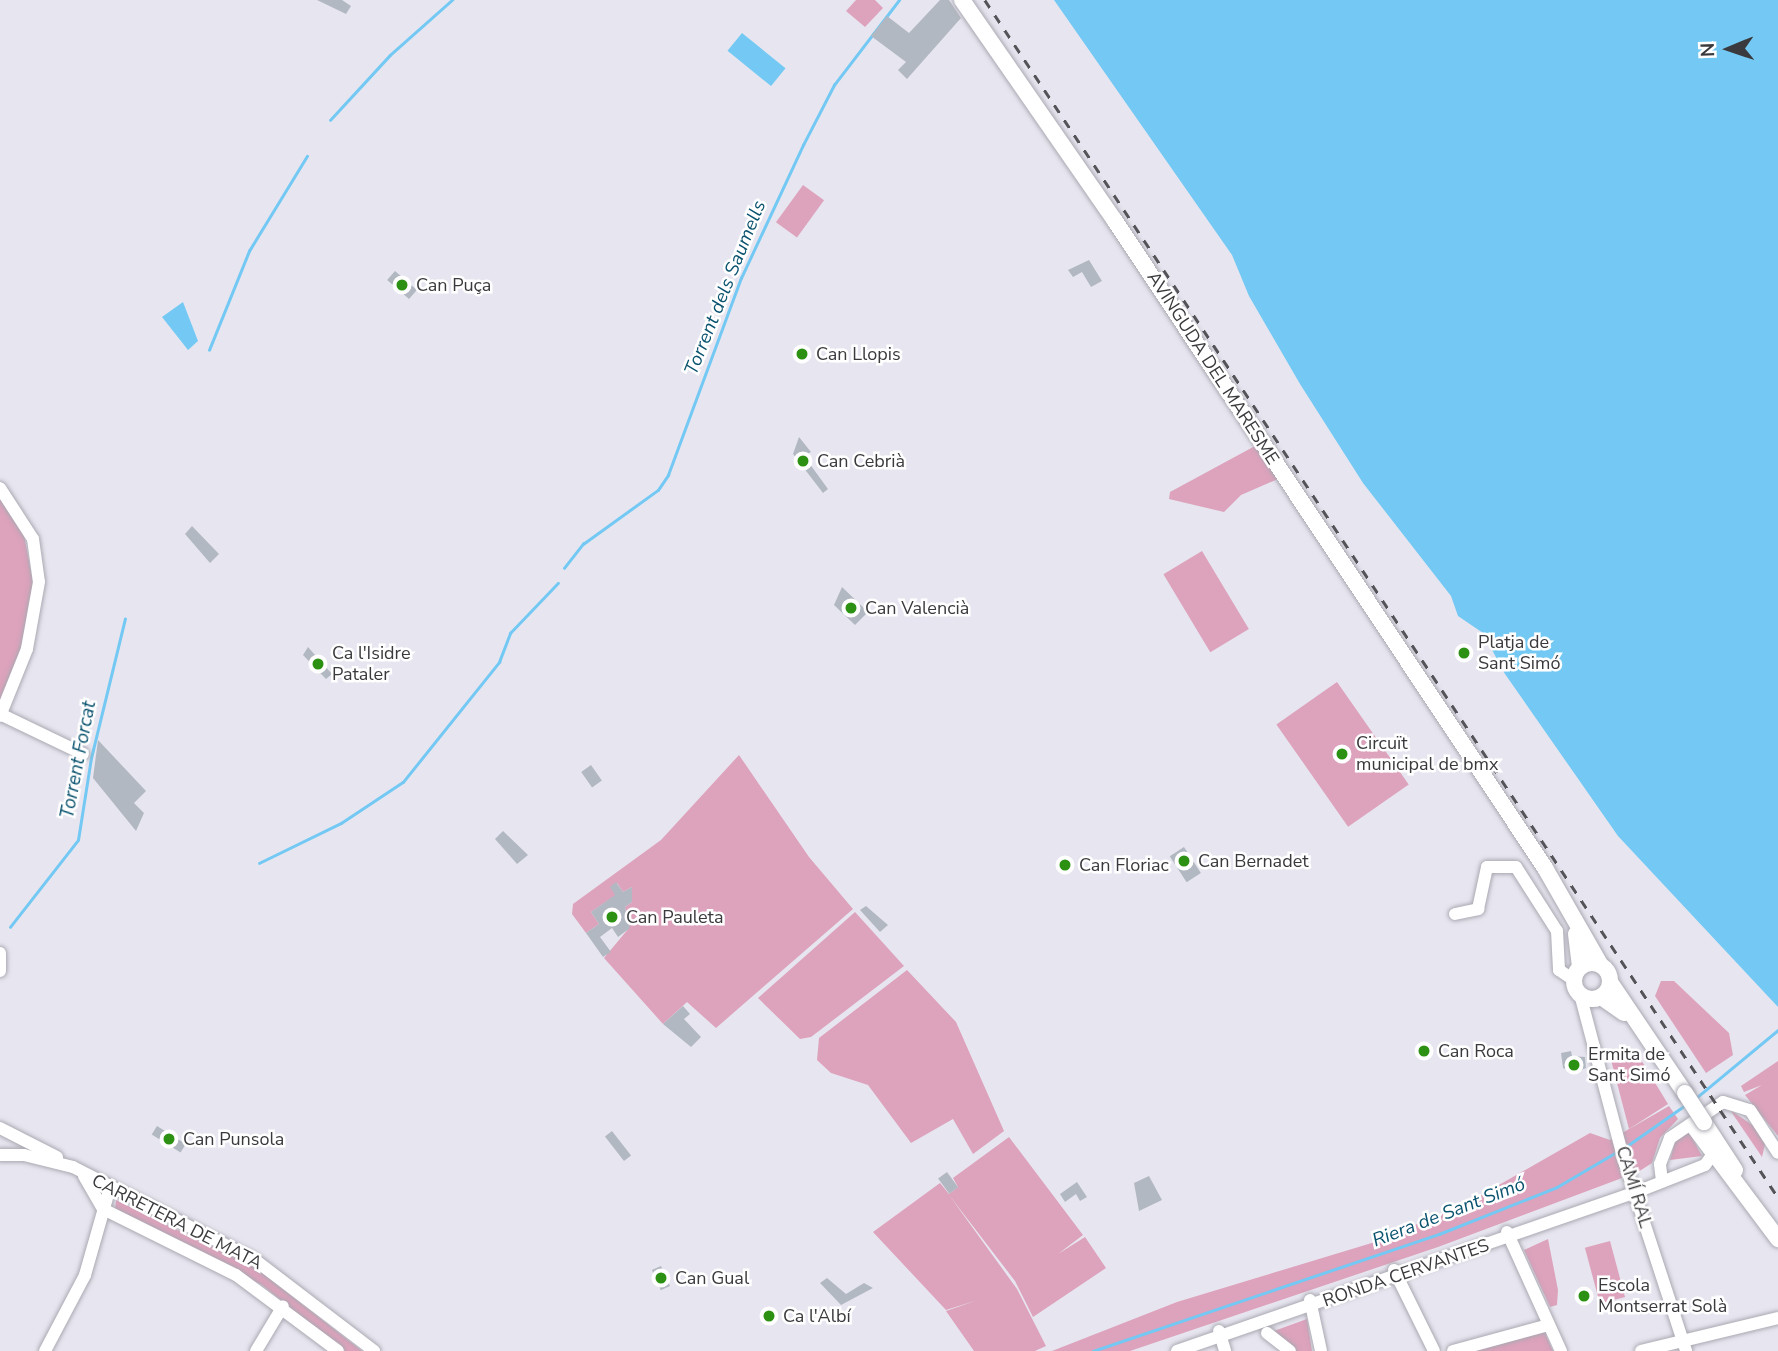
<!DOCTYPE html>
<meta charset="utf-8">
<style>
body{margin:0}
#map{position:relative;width:1778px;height:1351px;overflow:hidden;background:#e7e6f0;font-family:"Nunito Sans",sans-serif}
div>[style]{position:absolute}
.green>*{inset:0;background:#dda2bc;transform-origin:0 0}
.water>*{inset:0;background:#73c9f3;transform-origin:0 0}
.stream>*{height:2.5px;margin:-1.25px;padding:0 1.25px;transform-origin:1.25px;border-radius:1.25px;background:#73c9f3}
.building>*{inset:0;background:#b2b8c1;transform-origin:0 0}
.roads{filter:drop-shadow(0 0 2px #aaa9b2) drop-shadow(0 0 2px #aaa9b2)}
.minor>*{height:12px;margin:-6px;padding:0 6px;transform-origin:6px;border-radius:6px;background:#fff}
.major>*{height:16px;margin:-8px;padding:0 8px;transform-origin:8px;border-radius:8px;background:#fff}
.major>.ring{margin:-8px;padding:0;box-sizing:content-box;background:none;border:16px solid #fff;border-radius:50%}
.rail>*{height:2.5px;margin-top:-1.25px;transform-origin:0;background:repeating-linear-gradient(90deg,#535358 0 9px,transparent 0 18px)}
.bridges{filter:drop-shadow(0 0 2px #aaa9b2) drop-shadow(0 0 2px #aaa9b2)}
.major-bridge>*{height:16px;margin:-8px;padding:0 8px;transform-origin:8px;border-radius:8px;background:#fff}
.dots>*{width:19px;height:19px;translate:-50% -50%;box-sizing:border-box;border:4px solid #fff;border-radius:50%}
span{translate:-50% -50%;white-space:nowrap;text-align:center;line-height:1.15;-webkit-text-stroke:5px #fff;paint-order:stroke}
.poi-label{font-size:18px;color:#3a3a3e}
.left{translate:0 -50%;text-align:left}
.street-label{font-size:18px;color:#3a3a3e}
.water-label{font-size:19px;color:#0a536f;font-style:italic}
.north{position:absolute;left:1694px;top:14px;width:70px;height:70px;-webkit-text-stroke:5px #fff;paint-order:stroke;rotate:268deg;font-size:19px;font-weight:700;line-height:28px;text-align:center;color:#3a3a3e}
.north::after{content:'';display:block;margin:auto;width:24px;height:32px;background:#3a3a3e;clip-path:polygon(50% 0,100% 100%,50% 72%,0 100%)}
</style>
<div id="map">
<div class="green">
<i style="clip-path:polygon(856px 0,875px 0,883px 8px,865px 27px,846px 11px)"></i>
<i style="left:803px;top:185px;width:26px;height:46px;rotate:36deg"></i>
<i style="clip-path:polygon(1255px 446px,1278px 479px,1241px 495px,1224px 512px,1169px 499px,1170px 492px)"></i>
<i style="clip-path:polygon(0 495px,23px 530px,34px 587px,19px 656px,0 704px)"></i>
<i style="left:1202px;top:551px;width:91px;height:45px;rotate:59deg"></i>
<i style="left:1337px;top:682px;width:125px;height:74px;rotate:55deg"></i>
<i style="clip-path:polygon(739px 755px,809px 857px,853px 909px,716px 1028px,687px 1002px,663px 1024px,604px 958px,629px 928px,625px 907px,632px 902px,632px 887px,623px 892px,617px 883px,611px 887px,619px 901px,610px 899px,591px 912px,599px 924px,586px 933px,572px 914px,573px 904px,661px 840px)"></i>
<i style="clip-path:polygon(855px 912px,904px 966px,811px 1037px,800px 1039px,758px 998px)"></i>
<i style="clip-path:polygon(907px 970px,956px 1022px,1004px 1131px,973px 1154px,953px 1119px,911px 1143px,868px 1085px,831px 1073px,817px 1060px,819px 1038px)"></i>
<i style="clip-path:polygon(1661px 981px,1674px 981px,1729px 1033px,1733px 1055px,1706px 1073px,1655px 996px)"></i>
<i style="clip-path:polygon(1635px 1050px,1668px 1104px,1629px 1129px,1610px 1056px)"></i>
<i style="clip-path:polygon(1778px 1061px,1778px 1136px,1745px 1095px,1762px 1085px,1744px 1092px,1741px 1086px)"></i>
<i style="clip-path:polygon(1669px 1106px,1678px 1119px,1660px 1138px,1652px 1163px,1638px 1172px,1438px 1247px,1130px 1351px,1052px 1351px,1177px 1302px,1375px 1242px,1471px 1201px,1590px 1133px,1610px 1140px)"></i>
<i style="clip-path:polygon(1730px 1110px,1754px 1126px,1765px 1144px,1762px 1157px)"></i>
<i style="clip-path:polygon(1689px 1132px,1702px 1156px,1670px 1160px,1675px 1142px)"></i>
<i style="clip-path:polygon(1009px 1137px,1083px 1235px,1058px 1254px,1085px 1237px,1106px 1268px,1033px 1317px,1015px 1281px,949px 1195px,1017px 1289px,1046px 1346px,1035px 1351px,974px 1351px,946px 1311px,978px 1300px,946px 1310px,873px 1232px,940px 1183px,949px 1194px,958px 1187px,953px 1178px)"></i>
<i style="clip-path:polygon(116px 1200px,257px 1269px,362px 1351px,345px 1351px,262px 1285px,115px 1210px)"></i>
<i style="clip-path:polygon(1548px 1239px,1558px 1290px,1557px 1305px,1550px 1307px,1524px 1250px)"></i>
<i style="left:1610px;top:1241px;width:58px;height:26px;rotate:75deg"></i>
<i style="clip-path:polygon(1307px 1319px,1312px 1351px,1293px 1351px,1274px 1331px)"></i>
<i style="clip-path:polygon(1543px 1329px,1553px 1351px,1463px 1351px)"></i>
</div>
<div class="water">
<i style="clip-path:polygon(1054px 0,1778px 0,1778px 1007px,1618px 836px,1505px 674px,1483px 633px,1458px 616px,1451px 596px,1363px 483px,1300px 384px,1249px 296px,1232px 255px)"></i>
<i style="left:742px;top:33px;width:56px;height:23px;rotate:39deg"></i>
<i style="clip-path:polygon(183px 302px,198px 341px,188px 350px,162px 317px)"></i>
</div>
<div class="stream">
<i style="left:330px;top:120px;width:88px;rotate:-47.3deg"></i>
<i style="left:390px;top:55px;width:83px;rotate:-41.6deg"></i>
<i style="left:209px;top:350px;width:107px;rotate:-68deg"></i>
<i style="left:249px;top:251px;width:111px;rotate:-58.6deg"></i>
<i style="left:564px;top:568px;width:31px;rotate:-52deg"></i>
<i style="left:583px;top:544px;width:92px;rotate:-35.8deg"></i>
<i style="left:658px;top:490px;width:18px;rotate:-56deg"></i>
<i style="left:668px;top:475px;width:210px;rotate:-69.7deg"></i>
<i style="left:741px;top:278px;width:147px;rotate:-65deg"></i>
<i style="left:803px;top:145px;width:68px;rotate:-62.7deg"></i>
<i style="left:834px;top:85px;width:107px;rotate:-52.6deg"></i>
<i style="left:259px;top:863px;width:91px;rotate:-26deg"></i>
<i style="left:341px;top:823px;width:74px;rotate:-33.5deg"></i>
<i style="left:403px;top:782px;width:154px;rotate:-51.3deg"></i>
<i style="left:499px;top:662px;width:31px;rotate:-69deg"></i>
<i style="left:510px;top:633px;width:69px;rotate:-46.2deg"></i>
<i style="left:10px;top:927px;width:110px;rotate:-52deg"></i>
<i style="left:78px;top:840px;width:83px;rotate:-81deg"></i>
<i style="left:91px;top:758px;width:143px;rotate:-76.3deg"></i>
<i style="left:1696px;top:1098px;width:107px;rotate:-39.7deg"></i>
<i style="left:1624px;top:1148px;width:73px;rotate:-35deg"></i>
<i style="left:1093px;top:1351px;width:365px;rotate:-18.7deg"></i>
<i style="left:1439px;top:1234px;width:127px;rotate:-21.7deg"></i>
<i style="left:1557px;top:1187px;width:71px;rotate:-30.5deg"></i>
</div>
<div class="building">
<i style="clip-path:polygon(317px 0,342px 0,351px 6px,346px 14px)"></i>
<i style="clip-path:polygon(940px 0,949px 0,961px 18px,907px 79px,898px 70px,906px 62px,871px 36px,887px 16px,909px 33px)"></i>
<i style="clip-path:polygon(1089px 260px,1102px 281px,1091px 287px,1082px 272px,1073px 277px,1068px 270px)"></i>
<i style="left:395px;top:271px;width:29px;height:12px;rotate:41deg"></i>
<i style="clip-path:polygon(799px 437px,811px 452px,804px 456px,828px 489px,823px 493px,793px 454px)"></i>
<i style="clip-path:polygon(192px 526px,219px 554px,210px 563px,185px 534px)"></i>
<i style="clip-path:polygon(842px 587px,868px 612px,855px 625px,834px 605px)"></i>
<i style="clip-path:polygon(308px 647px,332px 674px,326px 679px,303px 655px)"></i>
<i style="clip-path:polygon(98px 740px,146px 791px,134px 803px,144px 813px,136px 831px,93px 778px)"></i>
<i style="left:591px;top:765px;width:19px;height:12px;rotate:55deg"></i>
<i style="clip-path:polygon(503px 831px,528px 855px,517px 864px,495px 839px)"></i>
<i style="left:1184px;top:847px;width:31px;height:17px;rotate:57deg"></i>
<i style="clip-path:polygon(616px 882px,623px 892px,632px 887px,632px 902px,625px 907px,630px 928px,618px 937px,612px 928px,600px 937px,611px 952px,603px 957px,586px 933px,599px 924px,591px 912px,615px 895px,610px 887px)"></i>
<i style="clip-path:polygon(866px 906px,888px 925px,880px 932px,860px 910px)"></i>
<i style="clip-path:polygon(683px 1006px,690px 1014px,684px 1019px,701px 1037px,691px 1047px,663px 1024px)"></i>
<i style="clip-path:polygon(1571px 1051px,1572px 1056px,1585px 1057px,1586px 1068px,1574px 1073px,1563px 1068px,1561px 1053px)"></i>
<i style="left:157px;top:1126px;width:34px;height:10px;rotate:32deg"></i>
<i style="left:612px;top:1131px;width:31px;height:9px;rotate:52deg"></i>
<i style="left:947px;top:1172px;width:19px;height:11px;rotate:54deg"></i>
<i style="clip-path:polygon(1149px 1176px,1162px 1200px,1139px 1211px,1134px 1183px)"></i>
<i style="clip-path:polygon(1077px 1182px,1087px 1197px,1080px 1201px,1076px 1194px,1065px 1202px,1060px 1194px)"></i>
<i style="left:661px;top:1266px;width:22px;height:10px;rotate:66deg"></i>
<i style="clip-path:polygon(827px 1278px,846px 1294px,864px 1283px,873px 1288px,841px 1305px,820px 1283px)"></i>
</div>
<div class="roads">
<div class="minor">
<i style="left:0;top:488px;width:61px;rotate:57.1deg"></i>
<i style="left:33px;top:539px;width:43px;rotate:82.1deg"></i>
<i style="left:39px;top:582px;width:68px;rotate:100.2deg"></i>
<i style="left:27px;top:649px;width:72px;rotate:111.9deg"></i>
<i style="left:0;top:714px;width:92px;rotate:25.7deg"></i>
<i style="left:1455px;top:914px;width:24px;rotate:-12deg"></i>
<i style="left:1478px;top:909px;width:43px;rotate:-77.9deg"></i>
<i style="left:1487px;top:867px;width:29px"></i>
<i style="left:1516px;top:867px;width:76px;rotate:57.4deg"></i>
<i style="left:1557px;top:931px;width:39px;rotate:87deg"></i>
<i style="left:1559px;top:970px;width:18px;rotate:34deg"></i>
<i style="left:0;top:953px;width:18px;rotate:90deg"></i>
<i style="left:1580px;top:994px;width:176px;rotate:75.2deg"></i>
<i style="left:1625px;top:1164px;width:197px;rotate:71.9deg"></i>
<i style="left:0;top:1128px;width:64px;rotate:27deg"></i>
<i style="left:0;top:1155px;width:24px"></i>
<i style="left:24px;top:1155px;width:50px;rotate:13.8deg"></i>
<i style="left:73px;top:1167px;width:204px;rotate:27.1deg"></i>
<i style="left:255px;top:1260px;width:150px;rotate:37.4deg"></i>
<i style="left:84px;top:1176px;width:38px;rotate:60deg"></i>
<i style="left:103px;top:1209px;width:148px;rotate:26.4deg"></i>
<i style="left:236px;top:1275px;width:127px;rotate:36.7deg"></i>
<i style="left:1662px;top:1181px;width:17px;rotate:-97deg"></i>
<i style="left:1660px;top:1164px;width:28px;rotate:-69deg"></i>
<i style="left:1670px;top:1138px;width:64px;rotate:-34.2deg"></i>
<i style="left:1723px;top:1102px;width:28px;rotate:17deg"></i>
<i style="left:1750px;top:1110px;width:51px;rotate:56.9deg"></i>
<i style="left:1507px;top:1232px;width:131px;rotate:65.6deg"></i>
<i style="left:1394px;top:1270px;width:90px;rotate:63.7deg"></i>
<i style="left:1310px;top:1300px;width:52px;rotate:77.8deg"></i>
<i style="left:1219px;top:1331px;width:21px;rotate:73deg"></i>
<i style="left:1267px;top:1333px;width:29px;rotate:38deg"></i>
<i style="left:45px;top:1351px;width:86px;rotate:-62.2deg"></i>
<i style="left:85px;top:1275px;width:91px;rotate:-74.1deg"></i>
<i style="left:256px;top:1351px;width:52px;rotate:-59deg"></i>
<i style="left:1177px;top:1351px;width:484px;rotate:-19.1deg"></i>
<i style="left:1634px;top:1193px;width:76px;rotate:-21.5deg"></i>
<i style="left:1705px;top:1165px;width:19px;rotate:-54deg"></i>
<i style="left:1453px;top:1351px;width:99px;rotate:-15.2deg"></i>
<i style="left:1641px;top:1351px;width:141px;rotate:-13.5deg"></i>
</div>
<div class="major">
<i style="left:962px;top:0;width:269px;rotate:55.3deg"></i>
<i style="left:1115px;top:221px;width:777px;rotate:56.39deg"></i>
<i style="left:1545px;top:868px;width:111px;rotate:60.2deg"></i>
<i style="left:1576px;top:934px;width:33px;rotate:83deg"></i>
<i class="ring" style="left:1574px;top:963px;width:20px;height:20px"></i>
<i style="left:1610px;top:982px;width:134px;rotate:56deg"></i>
<i style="left:1601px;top:997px;width:28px;rotate:35deg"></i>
<i style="left:1705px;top:1124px;width:55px;rotate:56.9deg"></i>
<i style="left:1695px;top:1128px;width:139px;rotate:53.2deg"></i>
</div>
</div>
<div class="rail">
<i style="left:985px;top:0;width:1436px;rotate:56.48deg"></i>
</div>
<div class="bridges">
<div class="major-bridge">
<i style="left:1685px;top:1093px;width:35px;rotate:57deg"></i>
</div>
</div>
<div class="dots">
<i style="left:402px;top:285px;background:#2c9113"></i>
<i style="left:802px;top:354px;background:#2c9113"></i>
<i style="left:803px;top:461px;background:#2c9113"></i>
<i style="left:851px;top:608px;background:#2c9113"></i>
<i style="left:1464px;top:653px;background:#2c9113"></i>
<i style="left:318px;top:664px;background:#2c9113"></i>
<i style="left:1342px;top:754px;background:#2c9113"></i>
<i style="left:1184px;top:861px;background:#2c9113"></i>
<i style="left:1065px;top:865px;background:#2c9113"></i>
<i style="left:612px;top:917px;background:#2c9113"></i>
<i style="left:1424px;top:1051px;background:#2c9113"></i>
<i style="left:1574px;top:1065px;background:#2c9113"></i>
<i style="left:169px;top:1139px;background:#2c9113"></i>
<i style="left:661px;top:1278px;background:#2c9113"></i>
<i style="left:1584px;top:1296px;background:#2c9113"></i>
<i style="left:769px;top:1316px;background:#2c9113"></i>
</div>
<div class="poi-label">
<span class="left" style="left:416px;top:285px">Can Puça</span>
<span class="left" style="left:816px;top:354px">Can Llopis</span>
<span class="left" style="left:817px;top:461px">Can Cebrià</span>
<span class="left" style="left:865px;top:608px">Can Valencià</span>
<span class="left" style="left:1478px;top:653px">Platja de<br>Sant Simó</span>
<span class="left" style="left:332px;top:664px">Ca l'Isidre<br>Pataler</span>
<span class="left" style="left:1356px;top:754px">Circuït<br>municipal de bmx</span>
<span class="left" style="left:1198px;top:861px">Can Bernadet</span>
<span class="left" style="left:1079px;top:865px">Can Floriac</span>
<span class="left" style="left:626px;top:917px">Can Pauleta</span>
<span class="left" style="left:1438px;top:1051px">Can Roca</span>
<span class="left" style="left:1588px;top:1065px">Ermita de<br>Sant Simó</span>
<span class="left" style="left:183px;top:1139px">Can Punsola</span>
<span class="left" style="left:675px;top:1278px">Can Gual</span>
<span class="left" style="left:1598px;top:1296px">Escola<br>Montserrat Solà</span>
<span class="left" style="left:783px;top:1316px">Ca l'Albí</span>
</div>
<div class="street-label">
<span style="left:1213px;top:368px;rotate:57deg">AVINGUDA DEL MARESME</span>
<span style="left:1634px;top:1187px;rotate:73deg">CAMÍ RAL</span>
<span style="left:177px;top:1222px;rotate:27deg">CARRETERA DE MATA</span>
<span style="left:1406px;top:1273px;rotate:-19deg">RONDA CERVANTES</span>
</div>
<div class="water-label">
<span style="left:726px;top:288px;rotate:-68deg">Torrent dels Saumells</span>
<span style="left:79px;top:760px;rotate:-79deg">Torrent Forcat</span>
<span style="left:1449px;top:1213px;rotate:-21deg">Riera de Sant Simó</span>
</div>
<div class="north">N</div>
</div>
